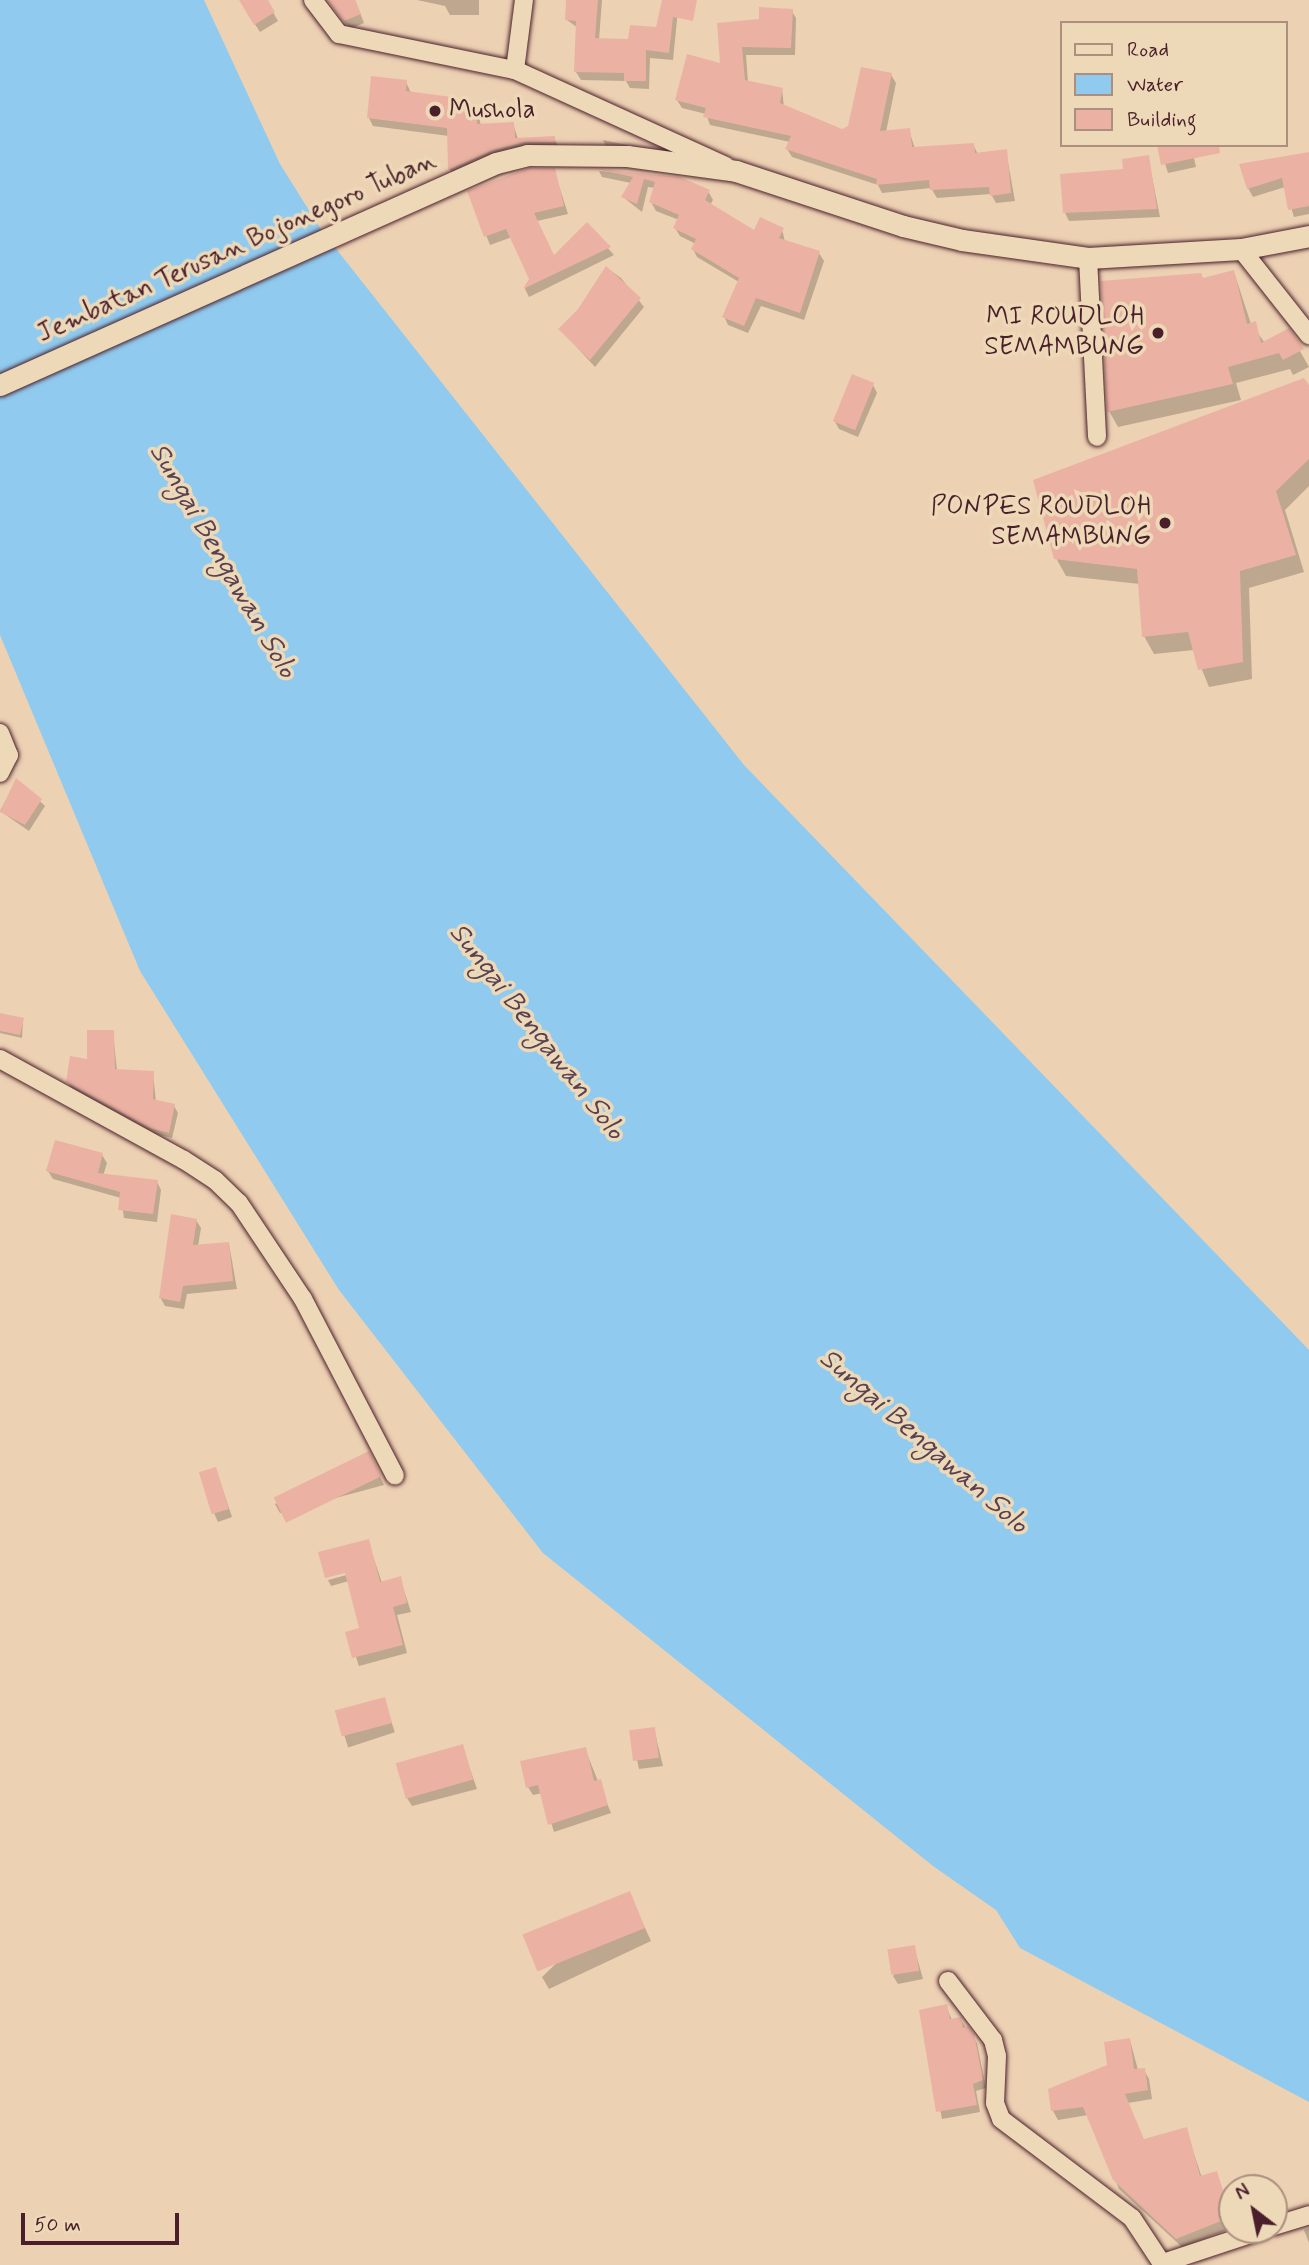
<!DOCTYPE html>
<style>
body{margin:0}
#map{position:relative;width:1309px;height:2265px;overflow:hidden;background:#edd1b3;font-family:Mynerve,sans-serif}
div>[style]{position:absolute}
.water>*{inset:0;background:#90cbef}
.shadow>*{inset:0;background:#0003;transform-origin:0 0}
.building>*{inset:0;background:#ebb2a3;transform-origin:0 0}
.roads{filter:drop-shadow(0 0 2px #4a1f2b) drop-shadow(0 0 2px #4a1f2b)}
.minor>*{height:18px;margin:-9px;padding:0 9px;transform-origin:9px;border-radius:9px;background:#edd9b7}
.tertiary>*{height:21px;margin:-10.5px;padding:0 10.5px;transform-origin:10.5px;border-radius:10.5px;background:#edd9b7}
.dots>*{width:19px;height:19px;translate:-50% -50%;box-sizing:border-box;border:4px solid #edd9b7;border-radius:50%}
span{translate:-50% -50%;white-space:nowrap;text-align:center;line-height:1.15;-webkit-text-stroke:7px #edd9b7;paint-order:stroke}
.poi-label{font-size:26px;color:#4a1f2b}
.left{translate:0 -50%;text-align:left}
.right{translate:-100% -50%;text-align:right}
.street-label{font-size:26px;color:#4a1f2b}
.water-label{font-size:28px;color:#584152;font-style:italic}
.legend{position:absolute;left:1060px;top:21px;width:228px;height:126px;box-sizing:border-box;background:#edd9b7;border:2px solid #ac8f7f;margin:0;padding:9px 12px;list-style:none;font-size:21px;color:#4a1f2b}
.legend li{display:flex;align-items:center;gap:14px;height:35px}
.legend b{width:35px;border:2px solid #ac8f7f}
.north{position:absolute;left:1218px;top:2174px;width:70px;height:70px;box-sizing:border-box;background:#edd9b7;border:2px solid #ac8f7f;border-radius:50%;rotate:328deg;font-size:19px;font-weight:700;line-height:28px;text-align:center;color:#4a1f2b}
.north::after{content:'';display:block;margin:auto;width:24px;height:32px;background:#4a1f2b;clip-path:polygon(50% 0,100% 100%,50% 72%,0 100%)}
.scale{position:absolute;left:21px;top:2213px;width:158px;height:32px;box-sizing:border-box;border:4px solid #4a1f2b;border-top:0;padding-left:9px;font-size:21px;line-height:24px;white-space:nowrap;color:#4a1f2b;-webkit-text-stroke:5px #edd9b7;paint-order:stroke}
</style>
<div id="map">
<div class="water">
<i style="clip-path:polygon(0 0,204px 0,280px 164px,322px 231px,744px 765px,1309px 1350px,1309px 2102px,1020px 1948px,996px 1910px,933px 1866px,543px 1553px,339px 1290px,140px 971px,0 635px)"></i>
</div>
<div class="shadow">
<i style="clip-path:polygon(240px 0,266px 0,278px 21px,260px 32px)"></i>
<i style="clip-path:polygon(327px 0,355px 0,364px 23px,350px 29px)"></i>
<i style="clip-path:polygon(417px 0,479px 0,479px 15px,450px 15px,445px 6px)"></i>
<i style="clip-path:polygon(568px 0,602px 0,599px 40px,630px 41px,658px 29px,663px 0,679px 0,673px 60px,650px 58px,649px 89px,630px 88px,626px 81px,581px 80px,576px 72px,578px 28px,567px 20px)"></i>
<i style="clip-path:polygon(791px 10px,796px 18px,795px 55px,746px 55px,748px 82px,782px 89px,784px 107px,842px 130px,850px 128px,891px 75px,896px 83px,886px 132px,909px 130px,915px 149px,973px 145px,978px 154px,1006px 151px,1015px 201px,996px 203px,991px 194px,937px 198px,931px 188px,882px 193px,878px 185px,792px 157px,787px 149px,790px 142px,710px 125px,706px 114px,682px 108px,677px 100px,722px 65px,761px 21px)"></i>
<i style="clip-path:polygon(406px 82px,411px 93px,451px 99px,456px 107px,477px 108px,481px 126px,513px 124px,518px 139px,554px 138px,558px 146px,454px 177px,450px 170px,449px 136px,373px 126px,369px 118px)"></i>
<i style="clip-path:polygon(603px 140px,627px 145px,631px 151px,607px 150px)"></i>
<i style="clip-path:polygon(1159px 145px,1191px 145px,1196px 167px,1168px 173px)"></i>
<i style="clip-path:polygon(1309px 153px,1309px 214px,1294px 217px,1285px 187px,1253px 197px,1248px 188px)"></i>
<i style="clip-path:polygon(1148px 157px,1160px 217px,1069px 221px,1065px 213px)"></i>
<i style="clip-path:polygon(554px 170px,568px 214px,537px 221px,554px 257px,587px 225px,614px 255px,529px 297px,525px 289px,531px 279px,512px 237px,490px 245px,469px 192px)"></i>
<i style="clip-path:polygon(599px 171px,679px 178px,708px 191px,713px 200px,710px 205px,755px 232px,782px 229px,785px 242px,819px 253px,824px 261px,804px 320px,761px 306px,748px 333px,728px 325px,724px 316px,739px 282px,697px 257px,693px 249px,696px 244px,680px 236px,675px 228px,679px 220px,656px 211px,651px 202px,655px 188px,648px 187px,642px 212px,623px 197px,631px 183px,602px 177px)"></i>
<i style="clip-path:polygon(607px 268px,621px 278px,644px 307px,595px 367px,560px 329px,580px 310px)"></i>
<i style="clip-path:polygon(1234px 272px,1251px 324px,1265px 343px,1288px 330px,1309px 367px,1293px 375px,1290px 369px,1236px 383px,1241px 400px,1118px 427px,1109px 411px,1203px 280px)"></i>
<i style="clip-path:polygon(873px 385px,877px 393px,858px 437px,839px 429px,834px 420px)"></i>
<i style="clip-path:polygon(1309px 388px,1309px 486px,1285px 510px,1304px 572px,1249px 588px,1252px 679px,1209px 687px,1194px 650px,1154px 654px,1144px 636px,1140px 584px,1066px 576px,1056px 558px)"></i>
<i style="clip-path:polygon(17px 780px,45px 806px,29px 831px,0 811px)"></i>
<i style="clip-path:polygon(0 1015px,23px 1020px,22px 1038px,0 1033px)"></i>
<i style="clip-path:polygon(113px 1031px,117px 1071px,153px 1073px,156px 1102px,174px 1106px,178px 1113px,172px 1138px,155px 1134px,72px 1089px,68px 1082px)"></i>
<i style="clip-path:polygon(102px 1155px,107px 1163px,103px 1176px,157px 1182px,161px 1190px,157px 1222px,124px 1218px,121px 1198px,53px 1179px,48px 1171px)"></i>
<i style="clip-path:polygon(196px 1220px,201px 1228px,198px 1246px,229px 1244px,237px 1289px,187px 1294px,184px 1309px,165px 1306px,160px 1297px)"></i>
<i style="clip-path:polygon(373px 1461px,384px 1485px,280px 1513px,275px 1504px)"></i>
<i style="clip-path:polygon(216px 1469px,232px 1517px,218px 1522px,214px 1513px)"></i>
<i style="clip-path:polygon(368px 1541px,382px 1583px,400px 1578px,411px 1612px,397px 1615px,407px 1653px,359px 1666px,348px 1633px,361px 1629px,349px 1581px,331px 1586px,328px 1580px,354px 1573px)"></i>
<i style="left:384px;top:1699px;width:35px;height:49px;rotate:72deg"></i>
<i style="clip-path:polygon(654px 1729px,663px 1766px,639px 1769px,631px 1732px)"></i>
<i style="clip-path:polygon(462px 1746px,477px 1789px,412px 1806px,407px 1798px)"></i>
<i style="clip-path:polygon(585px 1749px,611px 1813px,554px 1832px,542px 1793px,533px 1795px,528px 1787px)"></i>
<i style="clip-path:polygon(629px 1893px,651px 1941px,549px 1989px,542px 1977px)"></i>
<i style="clip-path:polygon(914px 1947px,923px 1979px,898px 1984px,893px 1976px)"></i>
<i style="clip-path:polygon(946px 2006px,952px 2020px,960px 2019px,977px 2043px,986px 2088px,976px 2091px,980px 2112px,942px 2119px,921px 2011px)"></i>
<i style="clip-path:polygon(1130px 2040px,1138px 2070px,1144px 2070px,1149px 2079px,1152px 2099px,1128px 2103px,1144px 2141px,1186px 2129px,1202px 2178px,1217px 2174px,1232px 2218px,1232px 2228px,1182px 2247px,1119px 2189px,1088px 2115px,1058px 2120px,1053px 2111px,1050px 2090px,1109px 2066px)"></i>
<i style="clip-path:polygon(1309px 2228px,1309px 2243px,1304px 2230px)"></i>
</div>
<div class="building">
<i style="clip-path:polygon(239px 0,268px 0,275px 12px,254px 25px)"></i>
<i style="clip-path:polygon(327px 0,355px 0,361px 14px,344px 21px)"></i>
<i style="clip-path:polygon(566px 0,598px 0,595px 38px,628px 39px,630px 25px,656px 27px,662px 0,697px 0,693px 21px,673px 17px,669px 53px,646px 50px,646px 81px,624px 81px,624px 73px,574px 72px,576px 21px,565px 20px)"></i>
<i style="clip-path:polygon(759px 7px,793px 9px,791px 48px,742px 47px,745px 80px,783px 88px,780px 103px,842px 129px,848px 126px,861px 67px,892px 73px,880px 131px,910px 128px,912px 147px,974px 143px,975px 153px,1007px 149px,1011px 193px,990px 196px,989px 187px,930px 190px,929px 180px,876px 185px,877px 179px,785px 149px,791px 136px,703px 117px,706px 108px,675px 100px,687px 54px,720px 63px,717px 23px,759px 19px)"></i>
<i style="clip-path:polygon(371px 76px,407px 80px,406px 91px,452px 97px,451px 105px,478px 107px,477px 124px,514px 122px,515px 138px,555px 136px,555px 142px,524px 142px,493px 150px,448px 170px,447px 128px,367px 118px)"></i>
<i style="clip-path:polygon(1157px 145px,1219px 145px,1220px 153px,1161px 165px)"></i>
<i style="clip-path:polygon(1309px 152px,1309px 206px,1288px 210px,1282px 178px,1247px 189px,1239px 164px)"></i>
<i style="clip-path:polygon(1149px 155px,1157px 209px,1063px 213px,1060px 174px,1123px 169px,1122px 159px)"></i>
<i style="clip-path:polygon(529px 168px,555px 168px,564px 206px,534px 213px,554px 255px,587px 222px,611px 247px,523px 289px,529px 279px,506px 229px,484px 237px,467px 191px)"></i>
<i style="clip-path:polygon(596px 169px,680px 177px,710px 190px,705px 200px,754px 230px,760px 217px,784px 228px,779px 238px,820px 251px,800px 313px,756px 298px,744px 326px,722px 317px,739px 278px,691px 249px,696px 239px,673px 228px,679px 215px,649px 202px,655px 182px,644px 179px,637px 204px,621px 197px,633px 177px)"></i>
<i style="clip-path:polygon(606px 266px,641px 298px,590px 360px,558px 329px,578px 309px)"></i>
<i style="clip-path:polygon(1234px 270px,1247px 324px,1256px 321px,1261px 343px,1289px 328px,1304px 349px,1283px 360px,1279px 353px,1228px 367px,1233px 384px,1107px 412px,1101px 281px,1201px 273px,1203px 278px)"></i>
<i style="left:852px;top:374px;width:24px;height:51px;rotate:22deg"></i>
<i style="clip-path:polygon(1304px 378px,1309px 385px,1309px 459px,1276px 491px,1296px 555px,1240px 571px,1243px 662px,1198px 670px,1188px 632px,1142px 637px,1137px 569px,1054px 559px,1033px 480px)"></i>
<i style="clip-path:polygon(16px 778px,42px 799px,25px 825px,0 812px)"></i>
<i style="clip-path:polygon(0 1013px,24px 1018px,20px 1035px,0 1031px)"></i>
<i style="clip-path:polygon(87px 1030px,114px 1030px,115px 1069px,154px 1071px,153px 1099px,175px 1104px,169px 1133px,150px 1128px,66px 1082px,70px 1056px,87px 1059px)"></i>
<i style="clip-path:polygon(55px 1140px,103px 1153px,98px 1173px,158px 1180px,153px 1214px,118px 1210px,120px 1192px,46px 1171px)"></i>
<i style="clip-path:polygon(171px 1214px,197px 1219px,193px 1245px,229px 1242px,233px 1281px,183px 1286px,180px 1302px,159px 1298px)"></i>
<i style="left:369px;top:1451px;width:28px;height:106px;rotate:64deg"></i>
<i style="left:216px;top:1467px;width:44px;height:18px;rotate:73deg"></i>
<i style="clip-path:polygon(369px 1539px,380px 1582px,401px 1576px,407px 1603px,393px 1607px,403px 1645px,352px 1658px,345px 1632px,359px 1628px,345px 1573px,325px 1578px,318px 1552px)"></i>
<i style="left:385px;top:1697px;width:27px;height:52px;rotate:75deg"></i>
<i style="left:655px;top:1727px;width:31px;height:26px;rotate:83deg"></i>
<i style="left:463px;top:1744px;width:37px;height:70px;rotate:74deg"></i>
<i style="clip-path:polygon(586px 1747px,594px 1781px,601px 1779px,608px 1805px,548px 1825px,538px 1785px,526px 1788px,520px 1761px)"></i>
<i style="left:630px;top:1891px;width:40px;height:116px;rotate:68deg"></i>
<i style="left:915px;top:1945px;width:26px;height:28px;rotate:81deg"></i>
<i style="clip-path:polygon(947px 2004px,950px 2019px,961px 2017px,963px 2028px,968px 2026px,974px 2034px,983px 2080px,973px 2084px,977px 2105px,936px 2112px,919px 2010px)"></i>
<i style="clip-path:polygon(1130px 2038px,1134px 2069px,1145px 2068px,1148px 2090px,1125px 2094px,1144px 2139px,1187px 2127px,1200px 2176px,1217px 2171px,1231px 2217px,1176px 2239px,1113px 2180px,1083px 2107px,1051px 2111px,1048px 2089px,1107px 2065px,1104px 2042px)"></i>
</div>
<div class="roads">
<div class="minor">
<i style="left:313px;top:0;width:43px;rotate:52.6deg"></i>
<i style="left:339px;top:34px;width:180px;rotate:11.6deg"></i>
<i style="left:515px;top:70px;width:232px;rotate:24.5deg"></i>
<i style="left:515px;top:70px;width:71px;rotate:-82.7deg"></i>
<i style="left:1241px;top:249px;width:110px;rotate:51.7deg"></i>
<i style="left:1088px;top:258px;width:179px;rotate:87.1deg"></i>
<i style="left:0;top:733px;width:24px;rotate:68deg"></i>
<i style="left:9px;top:755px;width:20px;rotate:117deg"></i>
<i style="left:0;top:1059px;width:210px;rotate:28.8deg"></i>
<i style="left:184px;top:1160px;width:37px;rotate:33deg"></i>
<i style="left:215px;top:1180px;width:33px;rotate:44deg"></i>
<i style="left:239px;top:1203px;width:115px;rotate:56.3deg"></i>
<i style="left:303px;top:1299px;width:199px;rotate:62.5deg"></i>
<i style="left:948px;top:1981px;width:74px;rotate:52.7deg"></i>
<i style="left:993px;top:2040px;width:16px;rotate:76deg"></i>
<i style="left:997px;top:2056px;width:47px;rotate:92.4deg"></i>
<i style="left:995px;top:2103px;width:17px;rotate:69deg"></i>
<i style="left:1001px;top:2119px;width:164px;rotate:37.1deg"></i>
<i style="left:1132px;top:2218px;width:56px;rotate:56.6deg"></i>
<i style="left:1274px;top:2226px;width:37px;rotate:-17deg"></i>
<i style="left:1163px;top:2263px;width:105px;rotate:-18.3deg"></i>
</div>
<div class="tertiary">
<i style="left:0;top:385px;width:543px;rotate:-24.11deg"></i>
<i style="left:496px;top:163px;width:32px;rotate:-14deg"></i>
<i style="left:527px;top:155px;width:100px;rotate:0.6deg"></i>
<i style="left:627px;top:156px;width:110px;rotate:7.8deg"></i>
<i style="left:736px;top:171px;width:176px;rotate:18.2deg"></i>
<i style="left:903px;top:226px;width:61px;rotate:13.3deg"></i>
<i style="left:962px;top:240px;width:127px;rotate:8.1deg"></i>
<i style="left:1088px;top:258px;width:153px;rotate:-3.4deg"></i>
<i style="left:1241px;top:249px;width:69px;rotate:-10.8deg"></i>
</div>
</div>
<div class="dots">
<i style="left:435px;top:111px;background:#4a1f2b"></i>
<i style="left:1158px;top:333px;background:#4a1f2b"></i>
<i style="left:1165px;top:523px;background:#4a1f2b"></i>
</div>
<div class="poi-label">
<span class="left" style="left:449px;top:111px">Mushola</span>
<span class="right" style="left:1144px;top:333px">MI ROUDLOH<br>SEMAMBUNG</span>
<span class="right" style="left:1151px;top:523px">PONPES ROUDLOH<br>SEMAMBUNG</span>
</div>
<div class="street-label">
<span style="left:237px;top:248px;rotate:-24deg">Jembatan Terusan Bojonegoro Tuban</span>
</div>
<div class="water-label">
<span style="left:222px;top:561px;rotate:60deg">Sungai Bengawan Solo</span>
<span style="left:536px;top:1032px;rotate:52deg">Sungai Bengawan Solo</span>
<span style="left:923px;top:1442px;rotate:41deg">Sungai Bengawan Solo</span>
</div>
<ul class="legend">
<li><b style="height:9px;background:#edd9b7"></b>Road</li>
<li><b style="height:19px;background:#90cbef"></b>Water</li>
<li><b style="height:19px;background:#ebb2a3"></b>Building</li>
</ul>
<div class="north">N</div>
<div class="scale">50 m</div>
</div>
